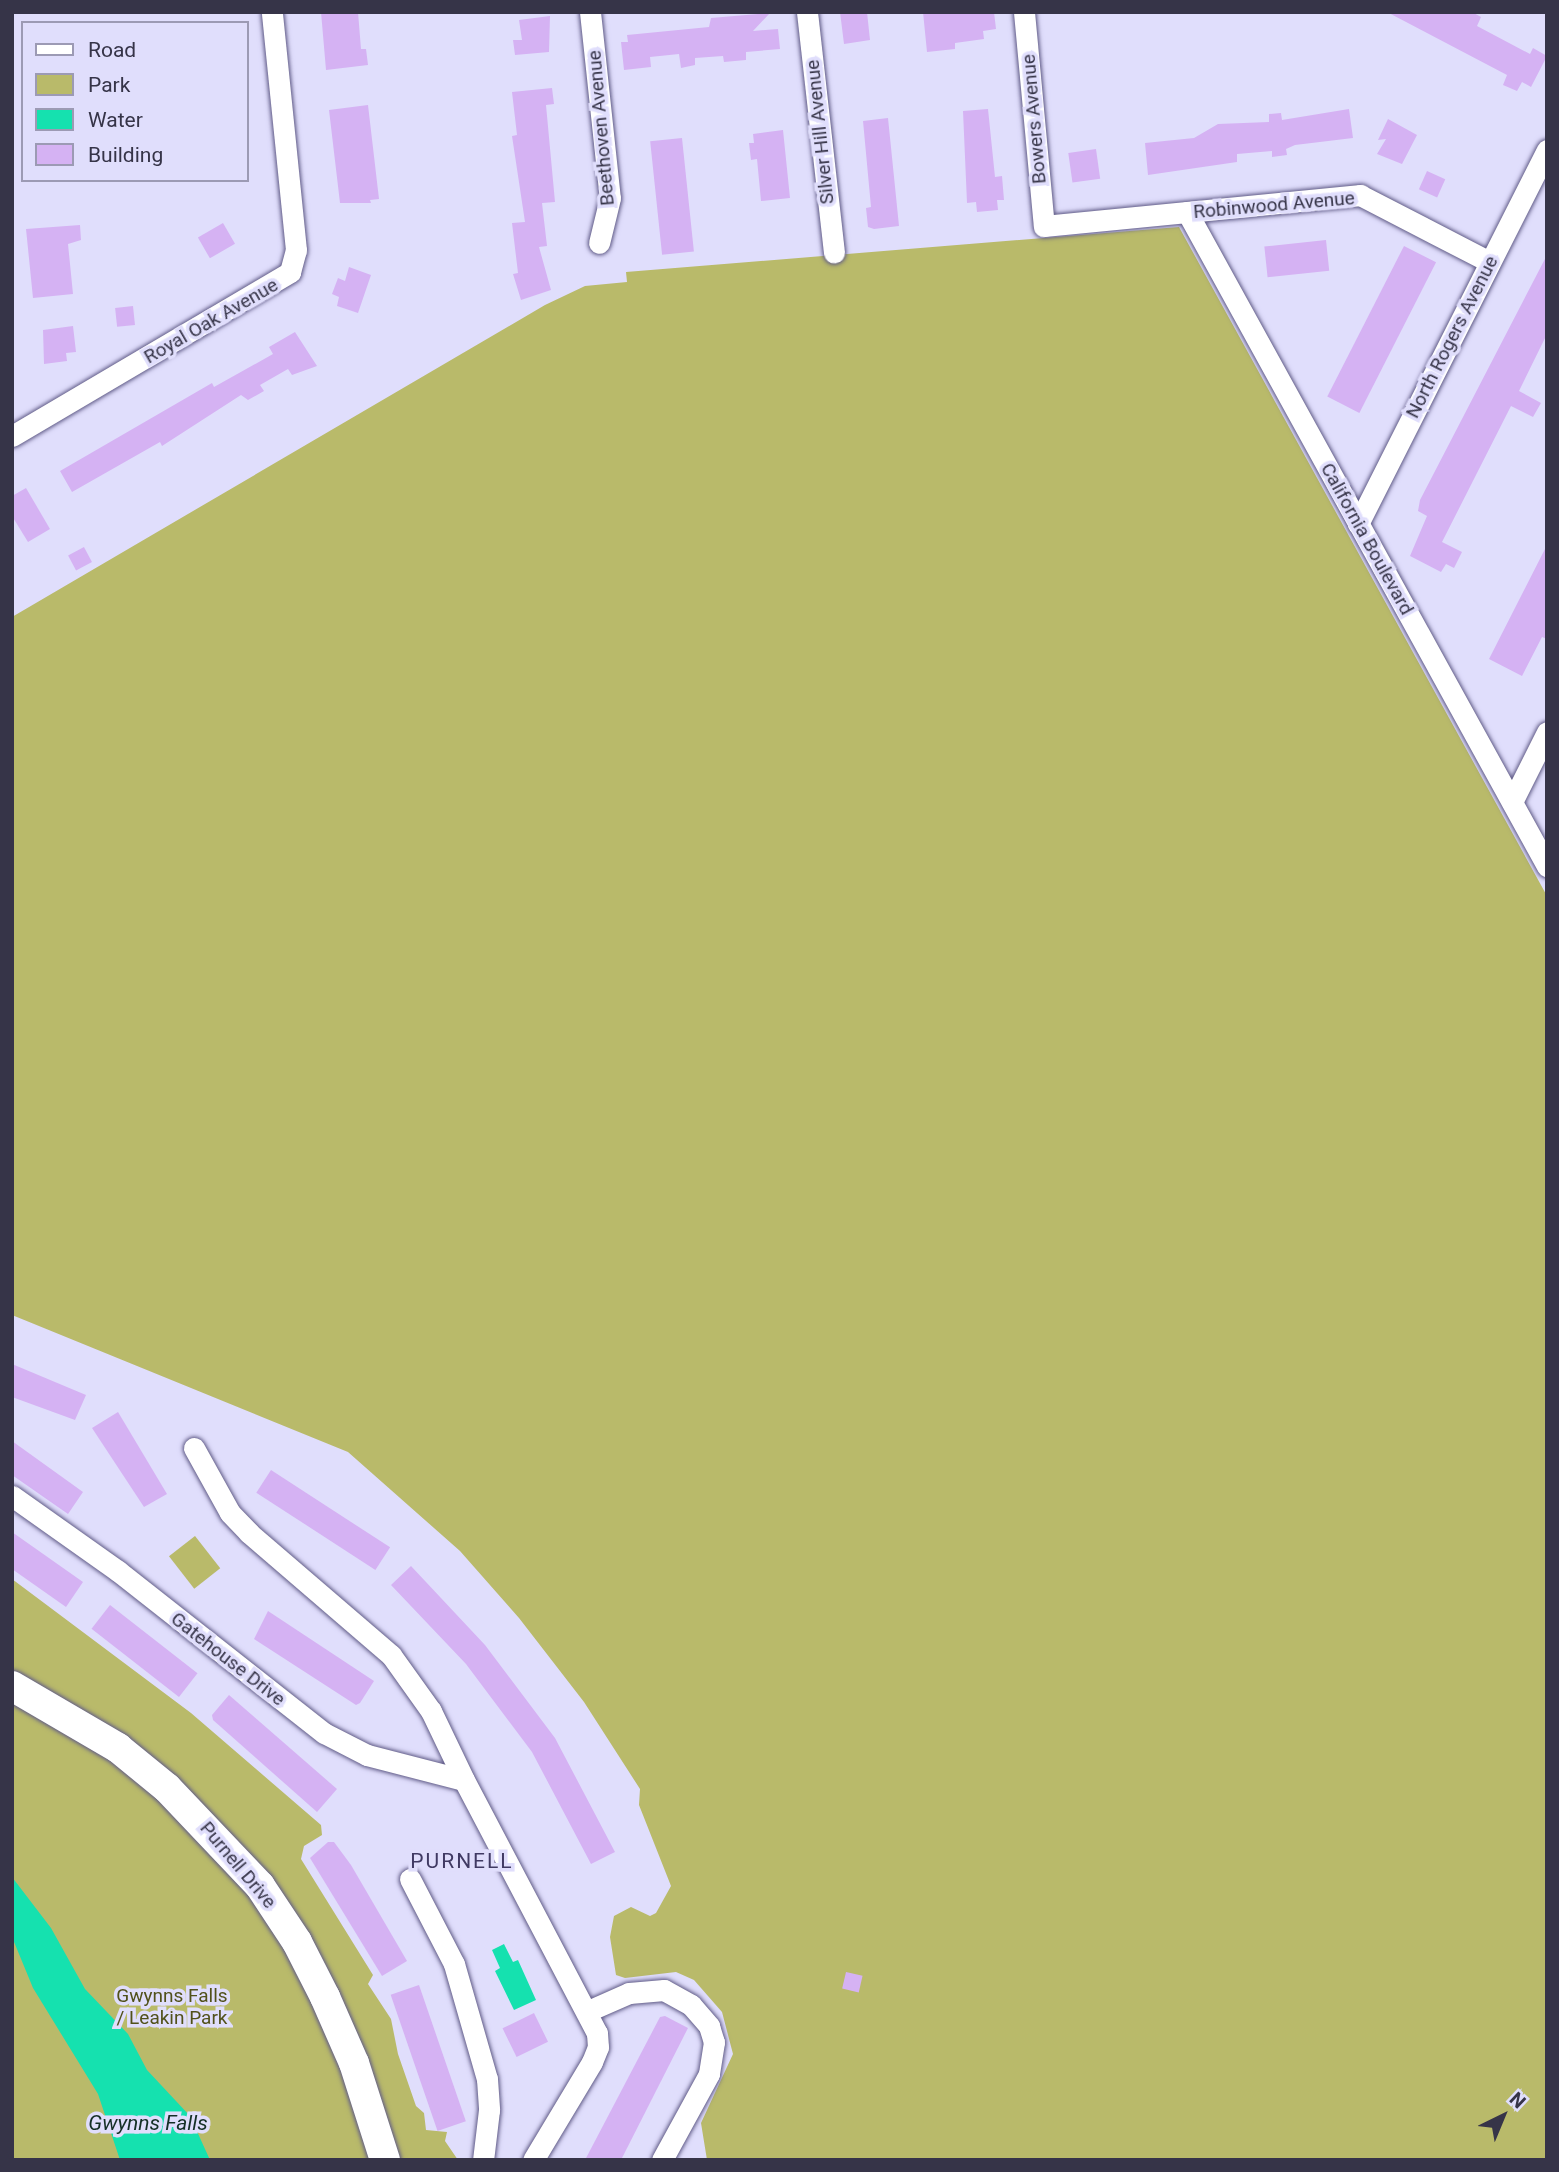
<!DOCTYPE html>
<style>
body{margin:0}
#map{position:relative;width:1559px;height:2172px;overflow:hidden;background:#e0defc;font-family:Roboto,sans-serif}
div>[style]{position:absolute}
.green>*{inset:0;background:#b9ba6a;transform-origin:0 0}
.water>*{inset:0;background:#15e1af}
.building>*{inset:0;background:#d5b2f3;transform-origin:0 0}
.roads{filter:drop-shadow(0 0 2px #605b87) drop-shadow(0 0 2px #605b87)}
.street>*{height:21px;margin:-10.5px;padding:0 10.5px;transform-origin:10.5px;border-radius:10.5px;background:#fff}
.secondary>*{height:30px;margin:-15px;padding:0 15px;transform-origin:15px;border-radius:15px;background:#fff}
span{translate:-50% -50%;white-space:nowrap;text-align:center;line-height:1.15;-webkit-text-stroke:7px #e0defc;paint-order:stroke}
.street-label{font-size:19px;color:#363448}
.park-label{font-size:19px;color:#51511a}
.neighbourhood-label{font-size:21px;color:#403a63;letter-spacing:2px}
.water-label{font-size:21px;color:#142f26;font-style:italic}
.frame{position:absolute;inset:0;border:14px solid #363448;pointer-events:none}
.legend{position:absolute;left:21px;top:21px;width:228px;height:161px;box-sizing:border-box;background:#e0defc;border:2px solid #9c9ab4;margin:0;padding:9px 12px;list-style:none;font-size:21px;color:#363448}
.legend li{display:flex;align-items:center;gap:14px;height:35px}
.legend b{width:35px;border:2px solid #9c9ab4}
.north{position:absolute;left:1468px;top:2081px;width:70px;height:70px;-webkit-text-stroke:5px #e0defc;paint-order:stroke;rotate:43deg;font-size:19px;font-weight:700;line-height:28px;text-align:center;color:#363448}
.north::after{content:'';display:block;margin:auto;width:24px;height:32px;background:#363448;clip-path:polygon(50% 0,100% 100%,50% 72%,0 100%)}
</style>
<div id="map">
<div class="green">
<i style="clip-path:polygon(1179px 227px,1547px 896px,1547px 2160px,707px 2160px,701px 2123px,733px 2054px,722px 2012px,694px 1980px,676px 1972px,625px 1978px,616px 1975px,610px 1937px,614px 1916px,631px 1907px,650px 1916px,656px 1913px,671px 1886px,639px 1805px,640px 1789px,584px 1702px,519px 1618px,460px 1551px,348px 1452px,12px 1315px,12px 617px,545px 305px,585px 286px,627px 282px,626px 272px)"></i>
<i style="left:195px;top:1536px;width:41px;height:33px;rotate:52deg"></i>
<i style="clip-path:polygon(12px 1579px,191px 1713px,321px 1825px,322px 1835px,304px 1846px,301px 1859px,373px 1975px,368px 1984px,391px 2019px,398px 2054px,416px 2106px,424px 2113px,426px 2130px,447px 2132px,445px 2141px,458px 2160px,395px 2160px,279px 1898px,12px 1673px)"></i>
<i style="clip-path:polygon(12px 1693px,127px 1763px,255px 1894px,330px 2026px,376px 2160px,12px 2160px)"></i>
</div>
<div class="water">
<i style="clip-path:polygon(12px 1877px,51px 1928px,85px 1989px,128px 2034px,147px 2070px,190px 2116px,210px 2160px,120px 2160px,98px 2094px,33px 1988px,12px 1937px)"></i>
<i style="clip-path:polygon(504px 1944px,513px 1962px,518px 1960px,536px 2000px,514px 2010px,495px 1971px,500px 1968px,492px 1950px)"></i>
</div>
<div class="building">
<i style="clip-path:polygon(321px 12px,358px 12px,361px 49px,366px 49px,368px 65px,326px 70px)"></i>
<i style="clip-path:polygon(840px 12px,867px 12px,870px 40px,844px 44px)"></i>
<i style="clip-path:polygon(923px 12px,994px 12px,996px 29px,983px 31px,984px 39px,955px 43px,955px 49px,927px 52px)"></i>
<i style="clip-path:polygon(1387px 12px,1472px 12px,1481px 17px,1477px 26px,1530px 54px,1533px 48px,1547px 56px,1531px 87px,1522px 82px,1517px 91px,1503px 85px,1507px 75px)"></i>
<i style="clip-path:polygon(770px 13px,753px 31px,778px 29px,780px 49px,746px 52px,746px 60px,724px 62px,723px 56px,695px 58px,695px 65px,681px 68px,679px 54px,650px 57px,651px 67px,624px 70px,621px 42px,628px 42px,627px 35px,709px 27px,711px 18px)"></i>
<i style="clip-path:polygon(550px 16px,549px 52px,515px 55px,513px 40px,522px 40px,519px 20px)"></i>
<i style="clip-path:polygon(552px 88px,554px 104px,546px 105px,555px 202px,542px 203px,547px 246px,539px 247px,551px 290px,521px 300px,513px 274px,518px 273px,512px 223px,525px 222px,512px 136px,517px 135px,512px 92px)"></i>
<i style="clip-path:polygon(368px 105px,379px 199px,370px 200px,371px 203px,340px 203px,329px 110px)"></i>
<i style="clip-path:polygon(988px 109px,995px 177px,1002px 176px,1004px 200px,997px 200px,998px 210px,977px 212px,976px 202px,967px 203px,963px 111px)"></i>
<i style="clip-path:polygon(1349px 109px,1353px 138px,1295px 145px,1286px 149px,1287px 155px,1272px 157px,1272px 151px,1237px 154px,1237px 162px,1148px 175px,1145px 143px,1194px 138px,1218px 124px,1269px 122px,1269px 114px,1281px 113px,1282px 120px)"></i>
<i style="clip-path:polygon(888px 118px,899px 226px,874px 229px,868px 227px,866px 208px,871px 207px,863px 121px)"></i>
<i style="clip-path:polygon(1388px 119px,1417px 135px,1402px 164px,1377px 154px,1386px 139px,1378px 140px)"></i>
<i style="clip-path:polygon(783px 130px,790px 198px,761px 201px,757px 159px,751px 160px,749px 143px,754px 143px,753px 134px)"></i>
<i style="left:682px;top:138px;width:114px;height:32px;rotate:84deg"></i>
<i style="left:1096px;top:149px;width:30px;height:28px;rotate:82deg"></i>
<i style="left:1427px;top:171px;width:20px;height:20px;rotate:24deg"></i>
<i style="left:223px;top:223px;width:24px;height:29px;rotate:60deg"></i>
<i style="clip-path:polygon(80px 225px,81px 240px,68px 244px,73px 294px,33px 298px,26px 229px)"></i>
<i style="left:1326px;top:240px;width:31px;height:62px;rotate:84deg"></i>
<i style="left:1404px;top:246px;width:36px;height:169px;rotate:27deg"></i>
<i style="clip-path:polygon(1547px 255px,1547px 334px,1519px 391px,1541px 403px,1533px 417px,1511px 406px,1442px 542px,1462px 552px,1454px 568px,1446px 564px,1441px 572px,1410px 556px,1427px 516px,1418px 511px,1420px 500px)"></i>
<i style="clip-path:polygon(349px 267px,371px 275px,358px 313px,337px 306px,339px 297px,332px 294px,338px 278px,345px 281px)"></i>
<i style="left:133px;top:306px;width:19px;height:18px;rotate:84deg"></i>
<i style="clip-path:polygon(73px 326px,76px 352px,66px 353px,67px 361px,44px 364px,43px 330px)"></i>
<i style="clip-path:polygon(295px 332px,317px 366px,292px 375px,288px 369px,260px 385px,264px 391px,248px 400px,241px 395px,162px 446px,160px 442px,72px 492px,60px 471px,212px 383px,214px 387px,273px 354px,269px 347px)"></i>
<i style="clip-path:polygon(26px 488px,50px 529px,28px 542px,12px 516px,12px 496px)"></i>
<i style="clip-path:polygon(1547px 545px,1547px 639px,1542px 637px,1522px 676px,1489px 659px)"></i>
<i style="left:84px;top:547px;width:17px;height:18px;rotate:62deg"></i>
<i style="clip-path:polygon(12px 1364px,86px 1395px,75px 1420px,12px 1397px)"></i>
<i style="clip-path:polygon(118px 1412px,167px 1494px,144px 1507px,92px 1428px)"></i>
<i style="clip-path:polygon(12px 1441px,83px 1492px,68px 1514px,12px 1475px)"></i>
<i style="left:271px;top:1470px;width:142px;height:27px;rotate:33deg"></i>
<i style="clip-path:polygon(12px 1532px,83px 1582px,66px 1607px,12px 1569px)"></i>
<i style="clip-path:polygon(411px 1566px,485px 1645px,555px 1738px,615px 1852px,591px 1864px,532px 1752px,466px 1664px,391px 1585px)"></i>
<i style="left:110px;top:1605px;width:111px;height:30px;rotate:38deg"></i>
<i style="clip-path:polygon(268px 1611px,374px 1681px,360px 1703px,356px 1705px,254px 1639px)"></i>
<i style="clip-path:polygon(229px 1695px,337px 1789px,317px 1812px,213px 1720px,212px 1715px)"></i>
<i style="clip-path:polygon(328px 1842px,334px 1842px,351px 1865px,407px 1961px,382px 1976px,310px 1858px)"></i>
<i style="left:846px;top:1972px;width:17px;height:17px;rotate:13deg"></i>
<i style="left:419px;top:1985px;width:144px;height:30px;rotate:71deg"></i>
<i style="left:534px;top:2013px;width:32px;height:35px;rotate:64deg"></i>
<i style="clip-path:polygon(665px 2016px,688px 2028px,621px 2160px,585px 2160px,660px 2017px)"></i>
</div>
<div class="roads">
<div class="street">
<i style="left:590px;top:12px;width:187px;rotate:83.9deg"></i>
<i style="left:610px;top:198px;width:46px;rotate:103.7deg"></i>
<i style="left:807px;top:12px;width:242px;rotate:83.6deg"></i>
<i style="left:1024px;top:12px;width:215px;rotate:84.7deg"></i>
<i style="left:1044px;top:226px;width:318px;rotate:-5.6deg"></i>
<i style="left:1360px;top:195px;width:146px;rotate:27.3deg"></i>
<i style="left:1187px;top:212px;width:747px;rotate:61.17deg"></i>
<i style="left:12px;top:436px;width:323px;rotate:-30.5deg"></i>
<i style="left:290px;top:272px;width:23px;rotate:-75deg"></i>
<i style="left:296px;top:250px;width:239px;rotate:-95.8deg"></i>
<i style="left:1358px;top:524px;width:419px;rotate:-63.2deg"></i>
<i style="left:1512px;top:802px;width:78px;rotate:-63.4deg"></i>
<i style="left:194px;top:1448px;width:74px;rotate:61deg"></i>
<i style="left:230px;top:1513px;width:28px;rotate:46deg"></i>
<i style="left:249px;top:1533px;width:187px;rotate:40.7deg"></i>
<i style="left:391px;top:1655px;width:69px;rotate:54.5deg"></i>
<i style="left:431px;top:1711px;width:76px;rotate:64.4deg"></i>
<i style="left:12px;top:1496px;width:130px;rotate:35.3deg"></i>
<i style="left:118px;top:1571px;width:262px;rotate:38.2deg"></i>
<i style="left:324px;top:1733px;width:48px;rotate:27.1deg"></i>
<i style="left:367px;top:1755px;width:100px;rotate:14.5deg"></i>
<i style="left:464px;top:1780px;width:286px;rotate:62.3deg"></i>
<i style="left:597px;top:2033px;width:14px;rotate:86deg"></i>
<i style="left:598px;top:2047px;width:16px;rotate:112deg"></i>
<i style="left:592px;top:2062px;width:114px;rotate:121deg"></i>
<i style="left:410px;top:1879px;width:96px;rotate:62.6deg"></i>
<i style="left:454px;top:1964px;width:120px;rotate:74deg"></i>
<i style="left:487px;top:2079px;width:31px;rotate:86deg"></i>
<i style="left:489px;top:2110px;width:50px;rotate:96.8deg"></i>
<i style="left:588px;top:2011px;width:45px;rotate:-23.7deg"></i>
<i style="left:629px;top:1993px;width:35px;rotate:-5deg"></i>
<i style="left:664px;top:1990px;width:31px;rotate:29deg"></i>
<i style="left:691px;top:2005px;width:28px;rotate:49deg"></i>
<i style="left:709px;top:2026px;width:17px;rotate:73deg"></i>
<i style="left:714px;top:2042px;width:32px;rotate:99deg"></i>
<i style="left:709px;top:2074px;width:98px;rotate:118.7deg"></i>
</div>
<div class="secondary">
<i style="left:12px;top:1686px;width:123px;rotate:30.3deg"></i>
<i style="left:118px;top:1748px;width:63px;rotate:39.2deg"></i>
<i style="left:167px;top:1788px;width:135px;rotate:46.5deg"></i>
<i style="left:260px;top:1886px;width:67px;rotate:56.5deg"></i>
<i style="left:297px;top:1942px;width:62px;rotate:63deg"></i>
<i style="left:325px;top:1997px;width:72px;rotate:66.3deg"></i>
<i style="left:354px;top:2063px;width:102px;rotate:72.3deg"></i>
</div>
</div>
<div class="street-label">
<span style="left:1034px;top:119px;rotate:-95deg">Bowers Avenue</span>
<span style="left:601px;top:128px;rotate:-95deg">Beethoven Avenue</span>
<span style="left:820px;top:132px;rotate:-96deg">Silver Hill Avenue</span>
<span style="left:1274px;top:205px;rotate:-5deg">Robinwood Avenue</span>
<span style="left:211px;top:321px;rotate:-30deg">Royal Oak Avenue</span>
<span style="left:1452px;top:337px;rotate:-63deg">North Rogers Avenue</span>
<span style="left:1367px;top:539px;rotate:61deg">California Boulevard</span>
<span style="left:228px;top:1659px;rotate:38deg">Gatehouse Drive</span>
<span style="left:238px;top:1865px;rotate:50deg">Purnell Drive</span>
</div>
<div class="park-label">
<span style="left:172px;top:2007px">Gwynns Falls<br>/ Leakin Park</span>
</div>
<div class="neighbourhood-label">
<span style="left:462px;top:1861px">PURNELL</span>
</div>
<div class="water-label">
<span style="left:148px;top:2123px">Gwynns Falls</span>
</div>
<div class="frame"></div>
<ul class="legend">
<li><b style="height:9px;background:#fff"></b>Road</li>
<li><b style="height:19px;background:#b9ba6a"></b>Park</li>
<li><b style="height:19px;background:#15e1af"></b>Water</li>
<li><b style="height:19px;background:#d5b2f3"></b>Building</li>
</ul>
<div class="north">N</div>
</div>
